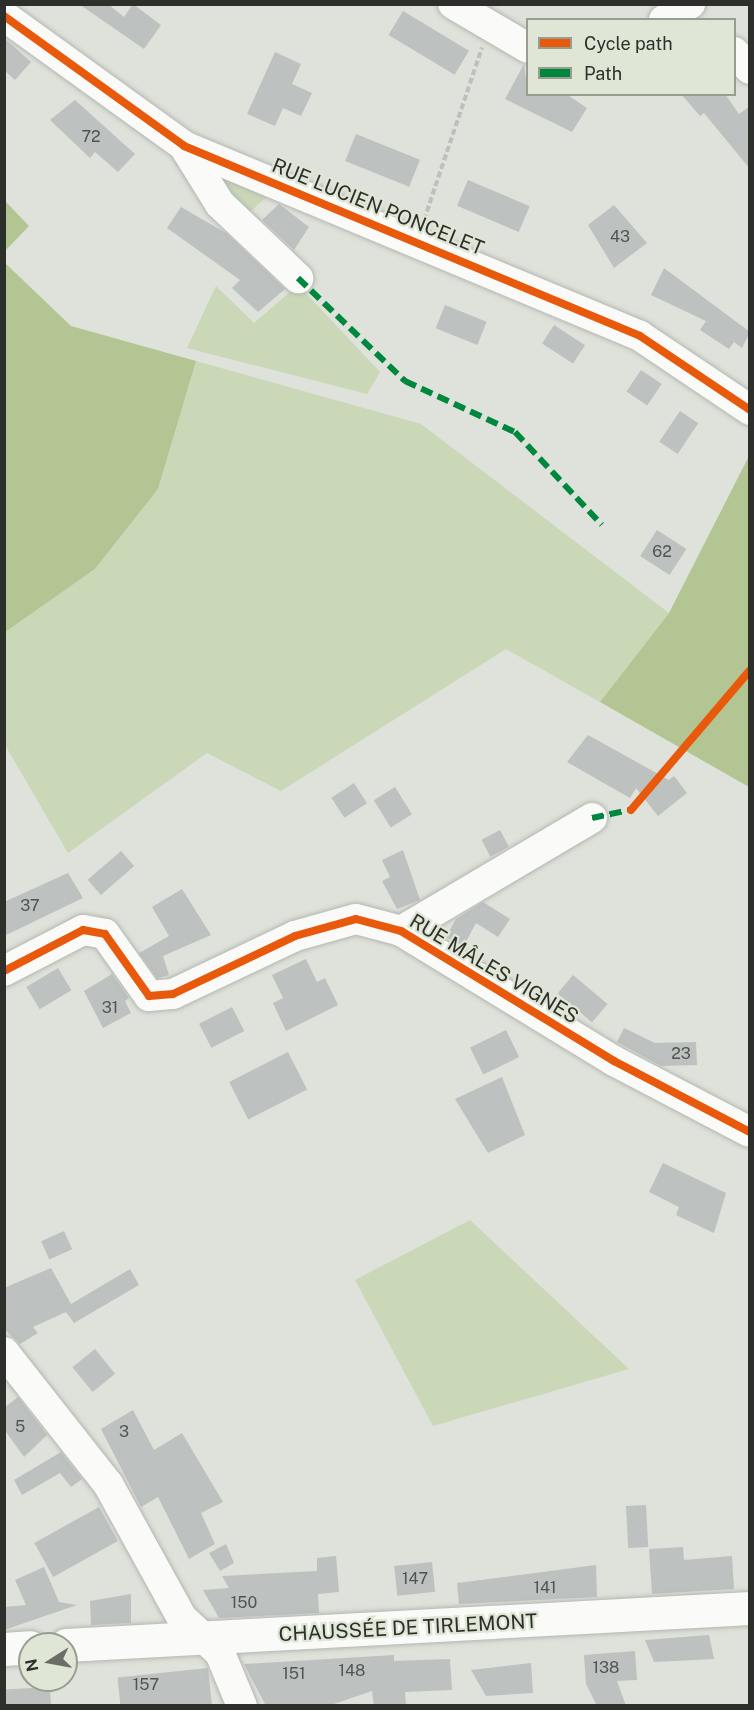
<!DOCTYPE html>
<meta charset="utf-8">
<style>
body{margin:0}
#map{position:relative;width:754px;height:1710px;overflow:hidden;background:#dee2da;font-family:"Public Sans",sans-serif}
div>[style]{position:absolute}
.green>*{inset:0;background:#cad8b7}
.forest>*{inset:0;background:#b3c592}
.building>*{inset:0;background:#bdc1c0;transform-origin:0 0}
.path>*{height:4px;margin-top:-2px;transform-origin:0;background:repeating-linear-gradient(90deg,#bec0bd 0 6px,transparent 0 9px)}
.roads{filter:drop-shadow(0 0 2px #b4b7b1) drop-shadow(0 0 2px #b4b7b1)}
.minor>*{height:30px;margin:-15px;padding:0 15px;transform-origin:15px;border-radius:15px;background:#fafbf9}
.major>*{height:33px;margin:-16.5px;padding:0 16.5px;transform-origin:16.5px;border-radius:16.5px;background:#fafbf9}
.quiet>*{height:6px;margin-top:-3px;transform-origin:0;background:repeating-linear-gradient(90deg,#00873e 0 12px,transparent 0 18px)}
.cycleway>*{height:8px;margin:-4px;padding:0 4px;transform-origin:4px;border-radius:4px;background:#e8590c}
span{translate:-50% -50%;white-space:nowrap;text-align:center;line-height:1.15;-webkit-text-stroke:4.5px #dfe6d6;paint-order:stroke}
.number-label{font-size:16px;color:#515450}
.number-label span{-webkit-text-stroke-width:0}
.street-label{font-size:20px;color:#2d302a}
.frame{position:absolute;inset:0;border:6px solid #2d302a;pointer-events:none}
.legend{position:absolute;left:526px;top:18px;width:210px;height:78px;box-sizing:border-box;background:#dfe6d6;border:2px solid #989d91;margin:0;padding:8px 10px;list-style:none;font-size:18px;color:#2d302a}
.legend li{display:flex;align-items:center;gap:12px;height:30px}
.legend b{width:30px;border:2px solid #989d91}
.north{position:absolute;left:18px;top:1632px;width:60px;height:60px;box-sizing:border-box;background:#dfe6d6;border:2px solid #989d91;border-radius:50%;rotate:259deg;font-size:16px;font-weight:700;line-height:24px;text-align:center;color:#2d302a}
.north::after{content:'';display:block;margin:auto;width:21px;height:27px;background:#6b6e68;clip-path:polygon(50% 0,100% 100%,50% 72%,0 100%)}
</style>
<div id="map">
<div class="green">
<i style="clip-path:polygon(211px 171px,269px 195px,243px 218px)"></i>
<i style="clip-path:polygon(298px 285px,380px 372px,367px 394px,187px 348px,216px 286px,254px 323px)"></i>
<i style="clip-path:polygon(196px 361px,421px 424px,669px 613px,600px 702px,506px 649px,281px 791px,207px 753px,68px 853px,5px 745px,4px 632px,95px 569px,158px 489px)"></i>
<i style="clip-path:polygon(470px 1220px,629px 1369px,433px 1426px,355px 1280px)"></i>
</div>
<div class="forest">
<i style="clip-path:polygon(5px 201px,29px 226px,5px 251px)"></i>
<i style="clip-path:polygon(4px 262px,71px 326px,196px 361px,158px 489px,95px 569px,5px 632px)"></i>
<i style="clip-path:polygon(749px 456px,749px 787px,600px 702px,669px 613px)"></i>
</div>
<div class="building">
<i style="clip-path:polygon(79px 4px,108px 4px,124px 17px,133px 4px,161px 25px,144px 49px)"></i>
<i style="left:403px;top:11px;width:77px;height:28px;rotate:31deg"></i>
<i style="clip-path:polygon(4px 38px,31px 62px,15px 80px,4px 70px)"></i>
<i style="clip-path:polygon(275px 52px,301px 64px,292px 84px,312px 93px,301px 116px,283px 108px,275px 126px,247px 114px)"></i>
<i style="clip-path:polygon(524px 64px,528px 94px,566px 94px,587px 108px,572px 132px,505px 99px)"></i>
<i style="clip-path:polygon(681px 94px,725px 94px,739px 114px,750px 106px,750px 169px,704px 113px,700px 116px)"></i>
<i style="clip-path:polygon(75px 100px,135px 154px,118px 172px,95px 152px,90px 158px,50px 120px)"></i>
<i style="left:356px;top:134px;width:69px;height:29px;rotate:22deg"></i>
<i style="left:468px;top:180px;width:67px;height:28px;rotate:23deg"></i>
<i style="clip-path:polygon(279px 204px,309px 227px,294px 250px,262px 220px)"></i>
<i style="clip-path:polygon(614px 205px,647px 243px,614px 268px,588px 225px)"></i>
<i style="clip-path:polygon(181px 207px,226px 233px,285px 289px,258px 312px,232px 288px,240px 280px,167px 228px)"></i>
<i style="clip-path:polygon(664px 268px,750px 332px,742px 348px,734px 342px,729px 349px,700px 330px,706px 321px,651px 295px)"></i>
<i style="left:445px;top:305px;width:45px;height:25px;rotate:22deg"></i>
<i style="left:554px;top:325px;width:37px;height:22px;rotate:33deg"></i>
<i style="left:641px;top:370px;width:25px;height:26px;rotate:34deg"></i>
<i style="left:680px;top:411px;width:22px;height:37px;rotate:34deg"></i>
<i style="left:657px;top:530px;width:35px;height:31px;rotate:33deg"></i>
<i style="clip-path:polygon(588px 735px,669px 780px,674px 776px,687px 793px,658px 816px,636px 788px,630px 798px,567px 762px)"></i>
<i style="left:354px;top:783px;width:24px;height:27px;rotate:57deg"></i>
<i style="left:395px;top:787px;width:32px;height:25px;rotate:58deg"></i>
<i style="left:500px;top:830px;width:19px;height:21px;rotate:62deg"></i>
<i style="clip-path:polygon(403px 850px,420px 900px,397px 909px,382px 881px,390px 877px,382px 860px)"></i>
<i style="left:121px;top:851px;width:20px;height:44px;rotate:49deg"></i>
<i style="clip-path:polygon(68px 873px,83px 898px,4px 936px,4px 902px)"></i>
<i style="clip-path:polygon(182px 889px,211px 935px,163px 956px,169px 975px,157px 978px,139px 953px,169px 936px,152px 907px)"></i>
<i style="clip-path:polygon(483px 902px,510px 919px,498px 937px,476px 923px,463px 947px,446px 937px,456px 919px)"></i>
<i style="clip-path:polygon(306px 959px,317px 982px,325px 978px,338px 1005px,286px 1031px,273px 1003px,283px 998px,272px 975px)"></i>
<i style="left:58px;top:968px;width:26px;height:37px;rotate:59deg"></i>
<i style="clip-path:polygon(112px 974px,129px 998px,125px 1001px,131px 1013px,103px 1028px,84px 991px)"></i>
<i style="left:573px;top:975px;width:45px;height:24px;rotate:40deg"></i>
<i style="left:232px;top:1007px;width:27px;height:37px;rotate:63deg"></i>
<i style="clip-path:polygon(624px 1028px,655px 1043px,696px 1042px,697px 1065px,661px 1066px,617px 1042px)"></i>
<i style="left:506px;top:1030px;width:30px;height:40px;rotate:64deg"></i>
<i style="left:288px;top:1052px;width:42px;height:66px;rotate:63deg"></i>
<i style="clip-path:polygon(502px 1077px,525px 1135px,488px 1153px,455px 1099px)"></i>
<i style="clip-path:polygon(663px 1163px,726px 1193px,714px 1233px,676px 1215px,679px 1207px,649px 1192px)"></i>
<i style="left:64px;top:1231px;width:20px;height:25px;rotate:66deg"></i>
<i style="clip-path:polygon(51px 1268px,71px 1304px,130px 1269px,139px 1285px,74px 1323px,66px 1312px,33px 1327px,38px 1333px,20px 1344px,4px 1329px,4px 1288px)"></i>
<i style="left:95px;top:1349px;width:32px;height:29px;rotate:51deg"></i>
<i style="clip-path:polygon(18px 1397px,47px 1435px,24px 1457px,4px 1429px,4px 1408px)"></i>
<i style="clip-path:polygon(133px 1410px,154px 1450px,182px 1433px,223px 1502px,201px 1513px,215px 1544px,189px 1559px,158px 1497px,141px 1507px,101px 1429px)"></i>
<i style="clip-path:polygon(61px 1452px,82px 1479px,71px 1487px,60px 1473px,22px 1495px,14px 1480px)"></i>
<i style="left:646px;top:1505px;width:42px;height:20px;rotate:87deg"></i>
<i style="left:99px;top:1507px;width:39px;height:74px;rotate:61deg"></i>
<i style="clip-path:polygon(226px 1544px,234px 1563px,220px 1571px,209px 1553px)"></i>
<i style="clip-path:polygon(683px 1547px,684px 1560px,732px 1556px,734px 1589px,652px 1594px,649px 1549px)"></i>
<i style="clip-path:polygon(336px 1556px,339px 1592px,318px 1594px,319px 1613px,219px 1618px,203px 1590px,229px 1588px,222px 1576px,317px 1571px,317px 1558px)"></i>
<i style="left:432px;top:1562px;width:30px;height:38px;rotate:84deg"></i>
<i style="clip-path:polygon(596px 1565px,597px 1597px,459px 1604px,457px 1583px)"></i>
<i style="clip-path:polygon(44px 1567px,59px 1602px,77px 1605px,4px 1630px,4px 1607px,26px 1605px,15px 1580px)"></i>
<i style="clip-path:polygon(131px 1594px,131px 1623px,91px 1625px,90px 1601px)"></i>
<i style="clip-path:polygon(709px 1635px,714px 1659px,654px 1662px,645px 1640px)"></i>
<i style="clip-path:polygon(635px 1651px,637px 1680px,617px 1681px,626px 1706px,597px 1706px,586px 1684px,584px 1655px)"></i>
<i style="clip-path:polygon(394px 1655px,394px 1661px,450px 1659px,452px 1690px,405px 1692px,406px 1706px,374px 1706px,372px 1691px,328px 1706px,266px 1706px,244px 1664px)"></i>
<i style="clip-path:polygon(531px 1663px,533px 1693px,486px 1696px,471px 1670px)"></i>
<i style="left:208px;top:1668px;width:38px;height:91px;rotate:84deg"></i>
<i style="left:50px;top:1687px;width:19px;height:46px;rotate:87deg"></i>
</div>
<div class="path">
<i style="left:424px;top:220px;width:182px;rotate:-71.4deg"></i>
</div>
<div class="roads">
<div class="minor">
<i style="left:453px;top:4px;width:87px;rotate:30.4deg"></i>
<i style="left:4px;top:16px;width:222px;rotate:35.8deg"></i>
<i style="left:184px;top:146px;width:494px;rotate:22.6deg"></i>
<i style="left:640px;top:336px;width:133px;rotate:33.9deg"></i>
<i style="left:664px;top:20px;width:31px;rotate:-32deg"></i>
<i style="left:734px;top:52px;width:23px;rotate:47deg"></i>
<i style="left:184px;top:146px;width:68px;rotate:58.2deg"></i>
<i style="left:220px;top:204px;width:108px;rotate:43.5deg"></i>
<i style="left:401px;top:931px;width:222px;rotate:-30.6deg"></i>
<i style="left:4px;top:971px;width:89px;rotate:-27.4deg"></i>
<i style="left:83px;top:930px;width:22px;rotate:10deg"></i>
<i style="left:105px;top:934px;width:76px;rotate:54.6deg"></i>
<i style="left:149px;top:996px;width:24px;rotate:-5deg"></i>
<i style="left:173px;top:994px;width:135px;rotate:-25.4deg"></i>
<i style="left:295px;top:936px;width:63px;rotate:-15.6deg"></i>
<i style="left:356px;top:919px;width:47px;rotate:14.9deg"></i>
<i style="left:401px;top:931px;width:250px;rotate:31.4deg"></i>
<i style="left:614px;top:1061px;width:153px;rotate:27.6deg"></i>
<i style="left:4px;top:1352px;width:168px;rotate:51.8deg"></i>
<i style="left:108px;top:1484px;width:153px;rotate:61.1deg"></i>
<i style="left:182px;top:1618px;width:52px;rotate:42.6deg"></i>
<i style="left:220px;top:1653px;width:57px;rotate:67.5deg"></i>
</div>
<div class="major">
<i style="left:66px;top:1645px;width:685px;rotate:-3.1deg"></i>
<i style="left:4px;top:1649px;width:26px;rotate:-4deg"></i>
</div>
</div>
<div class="quiet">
<i style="left:298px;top:278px;width:149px;rotate:43.9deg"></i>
<i style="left:405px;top:381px;width:121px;rotate:24.9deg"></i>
<i style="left:515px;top:432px;width:127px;rotate:46.9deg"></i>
<i style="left:592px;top:818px;width:40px;rotate:-12deg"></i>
</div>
<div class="cycleway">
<i style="left:4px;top:16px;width:222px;rotate:35.8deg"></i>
<i style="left:184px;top:146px;width:494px;rotate:22.6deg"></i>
<i style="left:640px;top:336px;width:133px;rotate:33.9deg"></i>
<i style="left:631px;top:810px;width:184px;rotate:-49.6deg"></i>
<i style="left:4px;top:971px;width:89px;rotate:-27.4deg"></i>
<i style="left:83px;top:930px;width:22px;rotate:10deg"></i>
<i style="left:105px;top:934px;width:76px;rotate:54.6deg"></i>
<i style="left:149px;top:996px;width:24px;rotate:-5deg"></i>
<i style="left:173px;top:994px;width:135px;rotate:-25.4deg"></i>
<i style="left:295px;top:936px;width:63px;rotate:-15.6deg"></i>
<i style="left:356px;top:919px;width:47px;rotate:14.9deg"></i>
<i style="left:401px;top:931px;width:250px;rotate:31.4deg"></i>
<i style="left:614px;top:1061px;width:153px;rotate:27.6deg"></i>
</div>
<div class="number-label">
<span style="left:91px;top:137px">72</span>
<span style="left:620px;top:237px">43</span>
<span style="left:662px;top:552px">62</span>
<span style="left:30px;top:906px">37</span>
<span style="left:110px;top:1008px">31</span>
<span style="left:681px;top:1054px">23</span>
<span style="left:20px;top:1427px">5</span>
<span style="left:124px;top:1432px">3</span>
<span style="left:415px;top:1579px">147</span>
<span style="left:545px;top:1588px">141</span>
<span style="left:244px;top:1603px">150</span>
<span style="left:606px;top:1668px">138</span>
<span style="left:352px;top:1671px">148</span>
<span style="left:294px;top:1674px">151</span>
<span style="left:146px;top:1685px">157</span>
</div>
<div class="street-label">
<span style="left:378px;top:207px;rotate:22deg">RUE LUCIEN PONCELET</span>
<span style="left:494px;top:969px;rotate:31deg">RUE MÂLES VIGNES</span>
<span style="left:408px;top:1628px;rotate:-3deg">CHAUSSÉE DE TIRLEMONT</span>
</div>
<div class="frame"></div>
<ul class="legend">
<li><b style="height:8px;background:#e8590c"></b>Cycle path</li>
<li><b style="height:8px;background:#00873e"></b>Path</li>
</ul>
<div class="north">N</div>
</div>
